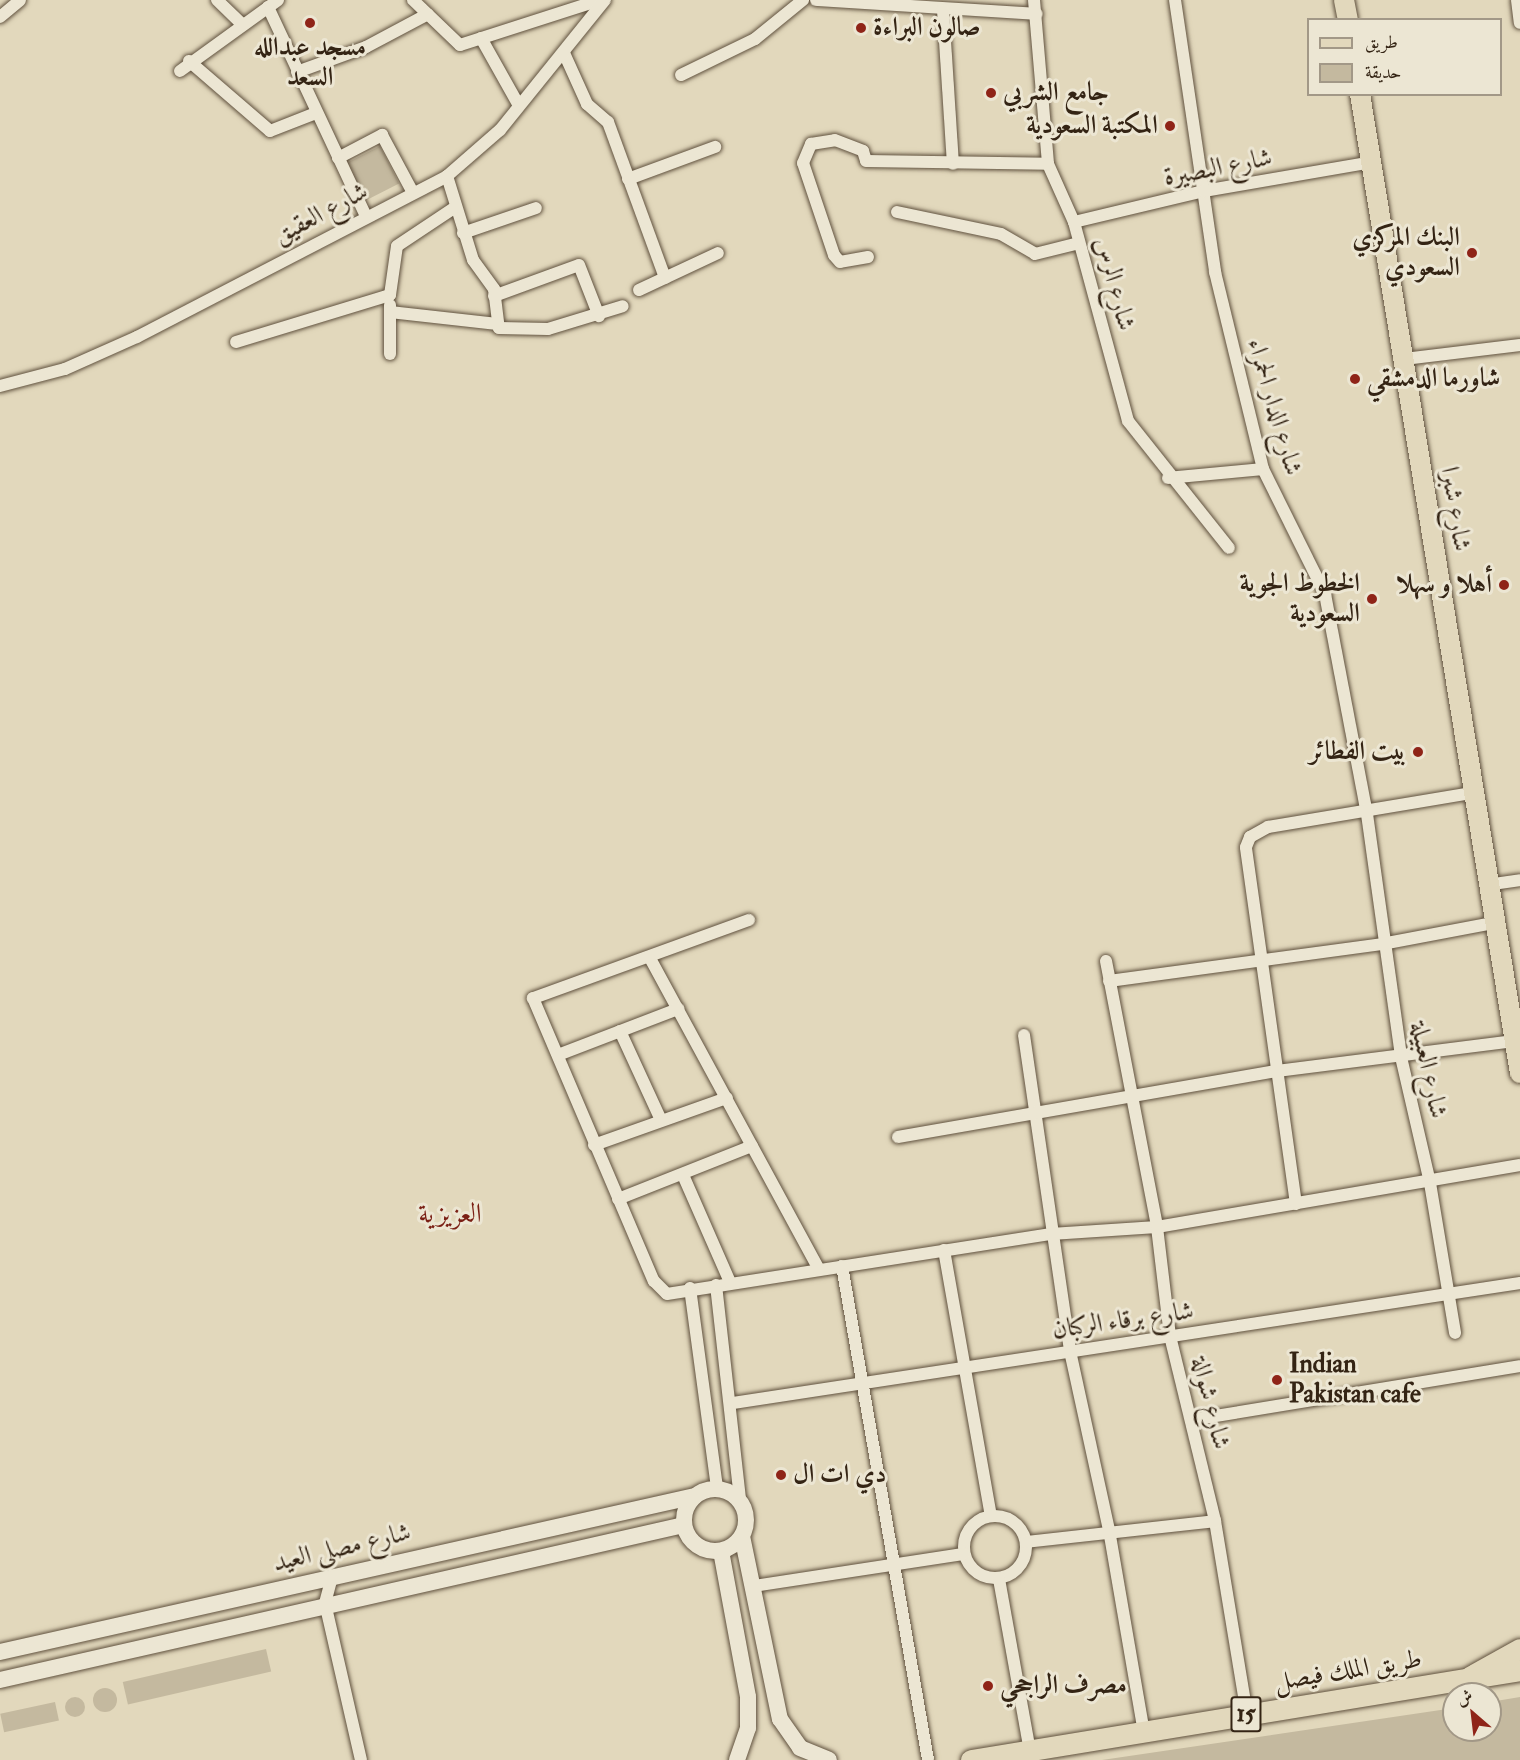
<!DOCTYPE html>
<meta charset="utf-8">
<style>
body{margin:0}
#map{position:relative;width:1520px;height:1760px;overflow:hidden;background:#e2d8bc;font-family:"IM FELL Double Pica",Amiri,serif}
div>[style]{position:absolute}
.green>*{inset:0;background:#c4b99f;transform-origin:0 0}
.round{border-radius:50%}
.roads{filter:drop-shadow(0 0 2px #60513e) drop-shadow(0 0 2px #60513e)}
.minor>*{height:12px;margin:-6px;padding:0 6px;transform-origin:6px;border-radius:6px;background:#ece6d3}
.minor>.ring{margin:-6px;padding:0;box-sizing:content-box;background:none;border:12px solid #ece6d3;border-radius:50%}
.tertiary>*{height:16px;margin:-8px;padding:0 8px;transform-origin:8px;border-radius:8px;background:#ece6d3}
.tertiary>.ring{margin:-8px;padding:0;box-sizing:content-box;background:none;border:16px solid #ece6d3;border-radius:50%}
.primary>*{height:20px;margin:-10px;padding:0 10px;transform-origin:10px;border-radius:10px;background:#e2d8bc}
.trunk>*{height:21px;margin:-10.5px;padding:0 10.5px;transform-origin:10.5px;border-radius:10.5px;background:#e2d8bc}
.dots>*{width:16px;height:16px;translate:-50% -50%;box-sizing:border-box;border:3px solid #ece6d3;border-radius:50%}
span{translate:-50% -50%;white-space:nowrap;text-align:center;line-height:1.15;-webkit-text-stroke:6px #ece6d3;paint-order:stroke}
.shield-label span{padding:2px 4px;background:#ece6d3;border:2px solid;border-radius:4px;-webkit-text-stroke-width:0}
.shield-label{font-size:24px;color:#342414;font-weight:700}
.poi-label{font-size:26px;color:#342414;font-weight:700}
.left{translate:0 -50%;text-align:left}
.right{translate:-100% -50%;text-align:right}
.street-label{font-size:26px;color:#342414}
.neighbourhood-label{font-size:27px;color:#7a1f14}
.legend{position:absolute;left:1307px;top:18px;width:195px;height:78px;box-sizing:border-box;background:#ece6d3;border:2px solid #a29887;margin:0;padding:8px 10px;list-style:none;font-size:18px;color:#342414}
.legend li{display:flex;align-items:center;gap:12px;height:30px}
.legend b{width:30px;border:2px solid #a29887}
.north{position:absolute;left:1442px;top:1682px;width:60px;height:60px;box-sizing:border-box;background:#ece6d3;border:2px solid #a29887;border-radius:50%;rotate:332deg;font-size:16px;font-weight:700;line-height:24px;text-align:center;color:#342414}
.north::after{content:'';display:block;margin:auto;width:21px;height:27px;background:#8f2418;clip-path:polygon(50% 0,100% 100%,50% 72%,0 100%)}
</style>
<div id="map">
<div class="green">
<i style="left:380px;top:146px;width:42px;height:38px;rotate:63deg"></i>
<i style="left:266px;top:1649px;width:23px;height:147px;rotate:77deg"></i>
<i class="round" style="left:93px;top:1688px;width:24px;height:24px"></i>
<i style="clip-path:polygon(1520px 1697px,1520px 1760px,1102px 1760px,1454px 1708px,1454px 1730px,1490px 1730px,1490px 1702px)"></i>
<i class="round" style="left:65px;top:1697px;width:20px;height:20px"></i>
<i style="left:55px;top:1702px;width:19px;height:56px;rotate:78deg"></i>
</div>
<div class="roads">
<div class="minor">
<i style="left:217px;top:0;width:35px;rotate:44deg"></i>
<i style="left:413px;top:0;width:65px;rotate:43.8deg"></i>
<i style="left:460px;top:45px;width:147px;rotate:-17.8deg"></i>
<i style="left:816px;top:0;width:221px;rotate:3.6deg"></i>
<i style="left:1034px;top:0;width:165px;rotate:85.1deg"></i>
<i style="left:1048px;top:164px;width:64px;rotate:65.9deg"></i>
<i style="left:1074px;top:222px;width:206px;rotate:74.8deg"></i>
<i style="left:1128px;top:421px;width:162px;rotate:51.5deg"></i>
<i style="left:1175px;top:0;width:275px;rotate:81.6deg"></i>
<i style="left:1215px;top:272px;width:203px;rotate:76.3deg"></i>
<i style="left:1263px;top:469px;width:140px;rotate:63.6deg"></i>
<i style="left:1325px;top:594px;width:224px;rotate:79.2deg"></i>
<i style="left:1367px;top:814px;width:245px;rotate:82deg"></i>
<i style="left:1401px;top:1057px;width:129px;rotate:77deg"></i>
<i style="left:1430px;top:1183px;width:152px;rotate:80.5deg"></i>
<i style="left:1517px;top:0;width:23px;rotate:83deg"></i>
<i style="left:268px;top:7px;width:231px;rotate:64.9deg"></i>
<i style="left:943px;top:10px;width:154px;rotate:86.3deg"></i>
<i style="left:0;top:17px;width:26px;rotate:-40deg"></i>
<i style="left:481px;top:38px;width:76px;rotate:60.7deg"></i>
<i style="left:564px;top:53px;width:56px;rotate:65.7deg"></i>
<i style="left:587px;top:104px;width:28px;rotate:41deg"></i>
<i style="left:608px;top:122px;width:166px;rotate:69.9deg"></i>
<i style="left:189px;top:61px;width:107px;rotate:40.8deg"></i>
<i style="left:270px;top:131px;width:49px;rotate:-21.4deg"></i>
<i style="left:180px;top:71px;width:121px;rotate:-35.9deg"></i>
<i style="left:297px;top:72px;width:73px;rotate:-19.9deg"></i>
<i style="left:366px;top:47px;width:70px;rotate:-28deg"></i>
<i style="left:681px;top:75px;width:82px;rotate:-25.9deg"></i>
<i style="left:755px;top:39px;width:62px;rotate:-39.1deg"></i>
<i style="left:338px;top:158px;width:50px;rotate:-27.6deg"></i>
<i style="left:382px;top:135px;width:64px;rotate:61.8deg"></i>
<i style="left:447px;top:176px;width:88px;rotate:72.8deg"></i>
<i style="left:473px;top:260px;width:36px;rotate:54deg"></i>
<i style="left:494px;top:289px;width:39px;rotate:83deg"></i>
<i style="left:499px;top:328px;width:49px;rotate:1.2deg"></i>
<i style="left:548px;top:329px;width:78px;rotate:-17deg"></i>
<i style="left:628px;top:179px;width:93px;rotate:-20.2deg"></i>
<i style="left:897px;top:212px;width:106px;rotate:11.9deg"></i>
<i style="left:1001px;top:234px;width:39px;rotate:30deg"></i>
<i style="left:1035px;top:254px;width:45px;rotate:-14deg"></i>
<i style="left:1074px;top:222px;width:134px;rotate:-13.4deg"></i>
<i style="left:1204px;top:191px;width:170px;rotate:-9.8deg"></i>
<i style="left:463px;top:233px;width:77px;rotate:-18.9deg"></i>
<i style="left:868px;top:257px;width:28px;rotate:170deg"></i>
<i style="left:840px;top:262px;width:9px;rotate:-131deg"></i>
<i style="left:834px;top:255px;width:97px;rotate:-108.6deg"></i>
<i style="left:803px;top:163px;width:21px;rotate:-67deg"></i>
<i style="left:811px;top:144px;width:24px;rotate:-9deg"></i>
<i style="left:835px;top:140px;width:30px;rotate:21deg"></i>
<i style="left:863px;top:151px;width:10px;rotate:73deg"></i>
<i style="left:866px;top:161px;width:182px;rotate:0.9deg"></i>
<i style="left:639px;top:290px;width:87px;rotate:-25.1deg"></i>
<i style="left:494px;top:296px;width:90px;rotate:-20deg"></i>
<i style="left:579px;top:265px;width:55px;rotate:68.6deg"></i>
<i style="left:390px;top:312px;width:108px;rotate:6.4deg"></i>
<i style="left:236px;top:342px;width:161px;rotate:-17deg"></i>
<i style="left:390px;top:295px;width:49px;rotate:-81.9deg"></i>
<i style="left:397px;top:246px;width:69px;rotate:-33.7deg"></i>
<i style="left:390px;top:354px;width:49px;rotate:-90deg"></i>
<i style="left:1404px;top:359px;width:117px;rotate:-6.9deg"></i>
<i style="left:0;top:386px;width:67px;rotate:-14.7deg"></i>
<i style="left:65px;top:369px;width:79px;rotate:-24deg"></i>
<i style="left:137px;top:337px;width:349px;rotate:-27.4deg"></i>
<i style="left:447px;top:176px;width:70px;rotate:-41deg"></i>
<i style="left:500px;top:130px;width:167px;rotate:-51.1deg"></i>
<i style="left:1168px;top:478px;width:95px;rotate:-5.4deg"></i>
<i style="left:1486px;top:885px;width:34px;rotate:-8deg"></i>
<i style="left:749px;top:920px;width:230px;rotate:160.1deg"></i>
<i style="left:533px;top:998px;width:308px;rotate:66.9deg"></i>
<i style="left:654px;top:1281px;width:18px;rotate:45deg"></i>
<i style="left:667px;top:1294px;width:389px;rotate:-8.9deg"></i>
<i style="left:1051px;top:1234px;width:106px;rotate:-3.8deg"></i>
<i style="left:1157px;top:1227px;width:368px;rotate:-9.7deg"></i>
<i style="left:651px;top:960px;width:352px;rotate:61.5deg"></i>
<i style="left:1106px;top:961px;width:271px;rotate:79.1deg"></i>
<i style="left:1157px;top:1227px;width:110px;rotate:83.2deg"></i>
<i style="left:1170px;top:1336px;width:190px;rotate:76.3deg"></i>
<i style="left:1215px;top:1521px;width:196px;rotate:80.6deg"></i>
<i style="left:1109px;top:981px;width:275px;rotate:-7.7deg"></i>
<i style="left:1382px;top:944px;width:113px;rotate:-10.7deg"></i>
<i style="left:620px;top:1031px;width:98px;rotate:65.3deg"></i>
<i style="left:1024px;top:1035px;width:319px;rotate:81.7deg"></i>
<i style="left:1070px;top:1351px;width:183px;rotate:77.7deg"></i>
<i style="left:1109px;top:1530px;width:206px;rotate:80.2deg"></i>
<i style="left:558px;top:1055px;width:129px;rotate:-21deg"></i>
<i style="left:898px;top:1137px;width:385px;rotate:-9.9deg"></i>
<i style="left:1277px;top:1071px;width:239px;rotate:-7.2deg"></i>
<i style="left:594px;top:1145px;width:141px;rotate:-19.5deg"></i>
<i style="left:683px;top:1175px;width:117px;rotate:66.3deg"></i>
<i style="left:618px;top:1199px;width:144px;rotate:-21.6deg"></i>
<i style="left:1296px;top:1204px;width:360px;rotate:-98deg"></i>
<i style="left:1246px;top:847px;width:11px;rotate:-68deg"></i>
<i style="left:1250px;top:837px;width:21px;rotate:-29deg"></i>
<i style="left:1268px;top:827px;width:207px;rotate:-9.5deg"></i>
<i style="left:944px;top:1250px;width:270px;rotate:80deg"></i>
<i style="left:842px;top:1266px;width:501px;rotate:80.12deg"></i>
<i style="left:716px;top:1285px;width:216px;rotate:83.6deg"></i>
<i style="left:690px;top:1288px;width:203px;rotate:82.3deg"></i>
<i style="left:733px;top:1403px;width:796px;rotate:-8.67deg"></i>
<i style="left:1191px;top:1420px;width:333px;rotate:-9.3deg"></i>
<i class="ring" style="left:964px;top:1516px;width:50px;height:50px"></i>
<i style="left:1026px;top:1542px;width:190px;rotate:-6.3deg"></i>
<i style="left:332px;top:1577px;width:27px;rotate:105deg"></i>
<i style="left:325px;top:1603px;width:161px;rotate:77.1deg"></i>
<i style="left:999px;top:1579px;width:175px;rotate:79.8deg"></i>
<i style="left:754px;top:1586px;width:212px;rotate:-8.7deg"></i>
</div>
<div class="tertiary">
<i class="ring" style="left:684px;top:1489px;width:46px;height:46px"></i>
<i style="left:742px;top:1536px;width:187px;rotate:78.3deg"></i>
<i style="left:780px;top:1719px;width:35px;rotate:55deg"></i>
<i style="left:800px;top:1748px;width:31px;rotate:22deg"></i>
<i style="left:721px;top:1551px;width:148px;rotate:79.5deg"></i>
<i style="left:748px;top:1697px;width:31px;rotate:90deg"></i>
<i style="left:748px;top:1728px;width:34px;rotate:109deg"></i>
<i style="left:0;top:1652px;width:712px;rotate:-12.65deg"></i>
<i style="left:0;top:1680px;width:701px;rotate:-12.77deg"></i>
</div>
<div class="primary">
<i style="left:1344px;top:0;width:20px;rotate:79deg"></i>
<i style="left:1360px;top:94px;width:992px;rotate:80.72deg"></i>
<i style="left:1470px;top:1677px;width:57px;rotate:-29.2deg"></i>
</div>
<div class="trunk">
<i style="left:971px;top:1760px;width:556px;rotate:-9.31deg"></i>
</div>
</div>
<div class="dots">
<i style="left:310px;top:23px;background:#8f2418"></i>
<i style="left:861px;top:28px;background:#8f2418"></i>
<i style="left:991px;top:93px;background:#8f2418"></i>
<i style="left:1170px;top:126px;background:#8f2418"></i>
<i style="left:1472px;top:253px;background:#8f2418"></i>
<i style="left:1355px;top:379px;background:#8f2418"></i>
<i style="left:1504px;top:585px;background:#8f2418"></i>
<i style="left:1372px;top:599px;background:#8f2418"></i>
<i style="left:1418px;top:752px;background:#8f2418"></i>
<i style="left:1277px;top:1380px;background:#8f2418"></i>
<i style="left:781px;top:1475px;background:#8f2418"></i>
<i style="left:988px;top:1686px;background:#8f2418"></i>
</div>
<div class="shield-label">
<span style="left:1246px;top:1714px">15</span>
</div>
<div class="poi-label">
<span class="left" style="left:873px;top:28px">صالون البراءة</span>
<span style="left:310px;top:63px">مسجد عبدالله<br>السعد</span>
<span class="left" style="left:1003px;top:93px">جامع الشربي</span>
<span class="right" style="left:1158px;top:126px">المكتبة السعودية</span>
<span class="right" style="left:1460px;top:253px">البنك المركزي<br>السعودي</span>
<span class="left" style="left:1367px;top:379px">شاورما الدمشقي</span>
<span class="right" style="left:1360px;top:599px">الخطوط الجوية<br>السعودية</span>
<span class="right" style="left:1492px;top:585px">أهلا و سهلا</span>
<span class="right" style="left:1406px;top:752px">بيت الفطائر</span>
<span class="left" style="left:1289px;top:1380px">Indian<br>Pakistan cafe</span>
<span class="left" style="left:793px;top:1475px">دي ات ال</span>
<span class="left" style="left:1000px;top:1686px">مصرف الراجحي</span>
</div>
<div class="street-label">
<span style="left:1218px;top:168px;rotate:-11deg">شارع البصيرة</span>
<span style="left:321px;top:214px;rotate:-28deg">شارع العقيق</span>
<span style="left:1114px;top:284px;rotate:75deg">شارع الرس</span>
<span style="left:1274px;top:407px;rotate:74deg">شارع الدار الحمراء</span>
<span style="left:1455px;top:509px;rotate:81deg">شارع شبرا</span>
<span style="left:1428px;top:1070px;rotate:78deg">شارع العبيلة</span>
<span style="left:1123px;top:1321px;rotate:-8deg">شارع برقاء الركبان</span>
<span style="left:1210px;top:1403px;rotate:76deg">شارع شوالة</span>
<span style="left:342px;top:1548px;rotate:-13deg">شارع مصلى العيد</span>
<span style="left:1348px;top:1671px;rotate:-9deg">طريق الملك فيصل</span>
</div>
<div class="neighbourhood-label">
<span style="left:450px;top:1214px">العزيزية</span>
</div>
<ul class="legend">
<li><b style="height:8px;background:#e2d8bc"></b>طريق</li>
<li><b style="height:16px;background:#c4b99f"></b>حديقة</li>
</ul>
<div class="north">ش</div>
</div>
